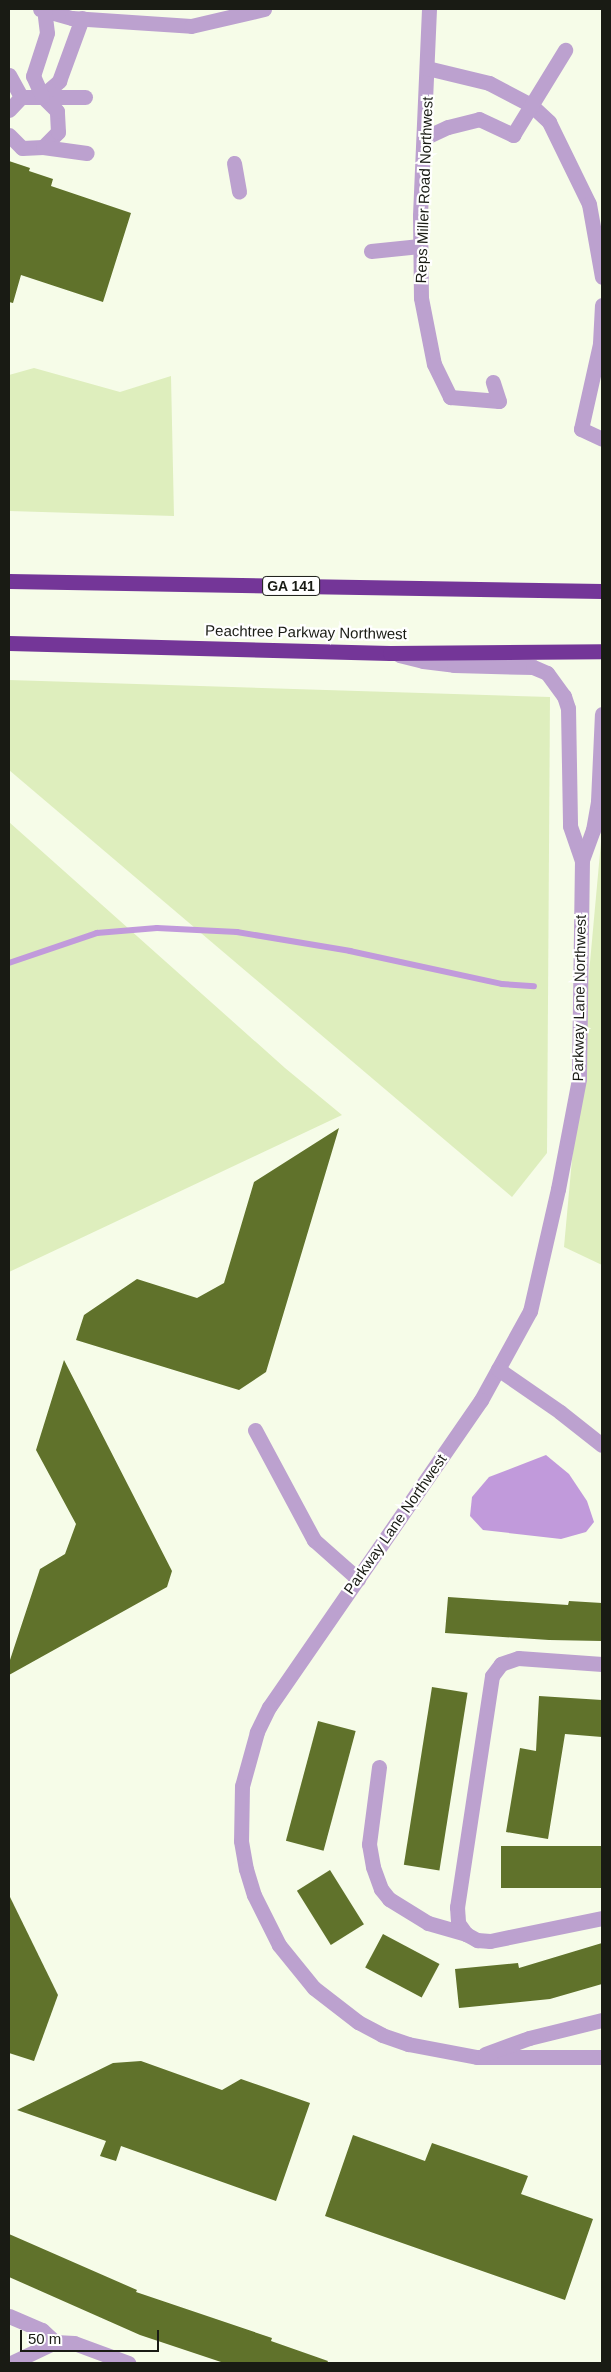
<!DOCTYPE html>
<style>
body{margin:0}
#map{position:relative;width:611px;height:2372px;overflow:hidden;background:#f6fce8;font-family:Arial,sans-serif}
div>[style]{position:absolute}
.green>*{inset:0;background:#deeebd}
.water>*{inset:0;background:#c19adb}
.stream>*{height:5.5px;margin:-2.75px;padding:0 2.75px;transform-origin:2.75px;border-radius:2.75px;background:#c19adb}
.building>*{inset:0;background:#60722b;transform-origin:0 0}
.minor>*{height:15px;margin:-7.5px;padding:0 7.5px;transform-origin:7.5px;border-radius:7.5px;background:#bca1cf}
.highway>*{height:15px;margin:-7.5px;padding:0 7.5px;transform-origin:7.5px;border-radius:7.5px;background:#743698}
span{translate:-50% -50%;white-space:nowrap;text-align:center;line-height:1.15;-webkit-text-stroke:4.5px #fff;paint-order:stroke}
.shield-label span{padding:1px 4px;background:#fff;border:1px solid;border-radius:4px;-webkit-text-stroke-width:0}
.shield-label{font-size:14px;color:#191b14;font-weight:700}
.street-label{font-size:15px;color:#191b14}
.frame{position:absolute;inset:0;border:10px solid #191b14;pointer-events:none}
.scale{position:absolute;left:20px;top:2330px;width:139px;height:22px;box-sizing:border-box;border:2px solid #191b14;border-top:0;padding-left:6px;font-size:15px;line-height:18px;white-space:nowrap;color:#191b14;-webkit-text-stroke:4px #fff;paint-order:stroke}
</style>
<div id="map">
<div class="green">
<i style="clip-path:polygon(34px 368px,120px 392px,171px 376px,174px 516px,9px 511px,9px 375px)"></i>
<i style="clip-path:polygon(9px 680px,550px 697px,547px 1153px,512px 1197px,9px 770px)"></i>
<i style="clip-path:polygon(9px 822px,285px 1068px,342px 1115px,9px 1272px)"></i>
<i style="clip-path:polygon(602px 831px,602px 1265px,564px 1247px)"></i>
</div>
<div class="water">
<i style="clip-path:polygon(546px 1455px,569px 1474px,587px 1501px,594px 1522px,586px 1532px,561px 1539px,483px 1530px,470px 1516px,472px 1497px,489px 1477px)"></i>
</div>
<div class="stream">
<i style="left:9px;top:963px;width:93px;rotate:-18.8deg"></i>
<i style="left:97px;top:933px;width:60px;rotate:-4.8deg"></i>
<i style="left:157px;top:928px;width:80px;rotate:2.9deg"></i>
<i style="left:237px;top:932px;width:115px;rotate:9.5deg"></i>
<i style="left:350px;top:951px;width:156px;rotate:12.2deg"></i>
<i style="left:502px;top:984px;width:32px;rotate:4deg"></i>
</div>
<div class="building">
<i style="clip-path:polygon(9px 161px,30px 168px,29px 171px,53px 179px,51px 186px,131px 213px,103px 302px,21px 275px,13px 303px,9px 302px)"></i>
<i style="clip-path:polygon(339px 1128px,266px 1372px,239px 1390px,76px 1340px,84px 1315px,137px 1279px,197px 1298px,224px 1283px,254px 1182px)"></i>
<i style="clip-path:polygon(64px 1360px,172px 1571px,167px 1587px,9px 1675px,9px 1663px,40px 1569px,65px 1554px,76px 1524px,36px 1450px)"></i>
<i style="clip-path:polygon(448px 1597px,568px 1605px,569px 1601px,602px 1603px,602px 1641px,549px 1640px,445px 1633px)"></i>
<i style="left:432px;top:1687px;width:36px;height:180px;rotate:9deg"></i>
<i style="clip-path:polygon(539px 1696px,602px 1700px,602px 1737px,565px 1734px,548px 1839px,506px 1832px,520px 1748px,536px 1751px)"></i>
<i style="left:318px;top:1721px;width:39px;height:124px;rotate:15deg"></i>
<i style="left:602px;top:1846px;width:42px;height:101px;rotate:90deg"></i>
<i style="left:330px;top:1870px;width:64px;height:39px;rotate:58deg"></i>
<i style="clip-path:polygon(9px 1895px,58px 1995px,34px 2061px,9px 2053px)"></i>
<i style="left:383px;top:1934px;width:64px;height:38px;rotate:28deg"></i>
<i style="clip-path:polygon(602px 1943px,602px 1984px,550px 1999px,459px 2008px,455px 1969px,518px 1963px,519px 1968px)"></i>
<i style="clip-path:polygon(141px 2061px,222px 2090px,241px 2079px,310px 2103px,276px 2201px,121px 2146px,116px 2161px,100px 2156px,106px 2141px,17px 2110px,113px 2063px)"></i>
<i style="clip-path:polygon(353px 2135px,425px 2161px,432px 2143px,528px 2176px,521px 2194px,593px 2219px,565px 2300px,325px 2216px)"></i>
<i style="clip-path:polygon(9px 2234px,137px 2290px,136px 2292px,272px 2338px,271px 2341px,328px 2361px,327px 2363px,224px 2363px,140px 2335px,9px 2277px)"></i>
</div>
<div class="minor">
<i style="left:40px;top:9px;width:33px;rotate:16deg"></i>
<i style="left:72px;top:18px;width:119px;rotate:3.8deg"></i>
<i style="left:191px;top:26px;width:75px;rotate:-13.1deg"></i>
<i style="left:429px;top:9px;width:207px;rotate:92.5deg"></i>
<i style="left:420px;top:216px;width:82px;rotate:89.3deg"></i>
<i style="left:421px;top:298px;width:67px;rotate:78.9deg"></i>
<i style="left:434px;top:364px;width:37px;rotate:64deg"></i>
<i style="left:450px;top:397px;width:49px;rotate:4.7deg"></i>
<i style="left:499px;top:401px;width:20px;rotate:-108deg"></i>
<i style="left:427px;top:68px;width:64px;rotate:13.6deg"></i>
<i style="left:489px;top:83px;width:47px;rotate:27.6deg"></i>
<i style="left:531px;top:105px;width:25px;rotate:43deg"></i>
<i style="left:549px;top:122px;width:91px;rotate:64deg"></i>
<i style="left:589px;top:204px;width:74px;rotate:79.9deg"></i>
<i style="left:9px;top:75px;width:25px;rotate:61deg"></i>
<i style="left:42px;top:96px;width:23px;rotate:-41deg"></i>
<i style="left:59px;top:81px;width:67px;rotate:-69.9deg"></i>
<i style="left:9px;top:110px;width:18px;rotate:-47deg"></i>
<i style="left:21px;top:97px;width:64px"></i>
<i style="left:9px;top:135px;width:18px;rotate:45deg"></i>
<i style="left:22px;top:148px;width:21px;rotate:-3deg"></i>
<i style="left:43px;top:147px;width:21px;rotate:-45deg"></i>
<i style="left:58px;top:132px;width:21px;rotate:-93deg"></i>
<i style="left:57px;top:111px;width:21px;rotate:-135deg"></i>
<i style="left:42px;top:96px;width:22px;rotate:-114deg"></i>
<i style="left:33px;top:76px;width:45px;rotate:-72deg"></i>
<i style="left:47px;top:33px;width:23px;rotate:-97deg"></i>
<i style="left:424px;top:138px;width:26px;rotate:-25deg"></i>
<i style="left:448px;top:127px;width:32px;rotate:-14deg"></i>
<i style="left:479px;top:119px;width:38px;rotate:25deg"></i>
<i style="left:513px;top:135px;width:100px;rotate:-58.5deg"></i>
<i style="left:43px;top:147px;width:44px;rotate:7.8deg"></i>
<i style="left:234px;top:163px;width:29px;rotate:80deg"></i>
<i style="left:371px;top:251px;width:49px;rotate:-5.8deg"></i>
<i style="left:602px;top:305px;width:39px;rotate:93deg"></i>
<i style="left:600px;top:344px;width:87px;rotate:102.6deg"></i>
<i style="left:581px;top:429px;width:23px;rotate:25deg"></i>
<i style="left:399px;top:655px;width:25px;rotate:14deg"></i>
<i style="left:423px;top:661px;width:31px;rotate:7deg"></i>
<i style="left:454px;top:665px;width:79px;rotate:1.5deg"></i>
<i style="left:533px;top:667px;width:15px;rotate:23deg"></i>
<i style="left:547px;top:673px;width:29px;rotate:54deg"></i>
<i style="left:564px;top:696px;width:13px;rotate:72deg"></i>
<i style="left:568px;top:708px;width:118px;rotate:89deg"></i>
<i style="left:570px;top:826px;width:36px;rotate:71deg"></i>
<i style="left:582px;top:860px;width:219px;rotate:90.8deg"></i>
<i style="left:579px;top:1079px;width:112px;rotate:100.8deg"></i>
<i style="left:558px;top:1189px;width:125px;rotate:102.9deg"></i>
<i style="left:530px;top:1311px;width:102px;rotate:118.8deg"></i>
<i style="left:481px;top:1400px;width:373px;rotate:124.6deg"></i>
<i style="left:269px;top:1707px;width:28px;rotate:116deg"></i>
<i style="left:257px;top:1732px;width:56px;rotate:105.5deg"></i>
<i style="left:242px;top:1786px;width:55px;rotate:91deg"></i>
<i style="left:241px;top:1841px;width:28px;rotate:80deg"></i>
<i style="left:246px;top:1869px;width:27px;rotate:73deg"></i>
<i style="left:254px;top:1895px;width:56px;rotate:63.4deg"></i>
<i style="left:279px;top:1945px;width:55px;rotate:50.9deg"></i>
<i style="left:314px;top:1988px;width:56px;rotate:37.7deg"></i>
<i style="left:358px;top:2022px;width:27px;rotate:28deg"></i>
<i style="left:382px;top:2035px;width:28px;rotate:19deg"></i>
<i style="left:408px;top:2044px;width:70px;rotate:10.7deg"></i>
<i style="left:477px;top:2057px;width:125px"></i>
<i style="left:582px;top:860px;width:32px;rotate:-70deg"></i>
<i style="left:593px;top:830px;width:29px;rotate:-80deg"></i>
<i style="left:598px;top:801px;width:87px;rotate:-87.4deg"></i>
<i style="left:498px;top:1369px;width:75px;rotate:34.7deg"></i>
<i style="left:560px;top:1412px;width:53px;rotate:38.2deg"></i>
<i style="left:255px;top:1430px;width:125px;rotate:61.8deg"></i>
<i style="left:314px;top:1540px;width:59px;rotate:41.6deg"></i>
<i style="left:602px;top:1664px;width:84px;rotate:-175.9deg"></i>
<i style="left:518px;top:1658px;width:18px;rotate:161deg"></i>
<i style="left:501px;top:1664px;width:15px;rotate:127deg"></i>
<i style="left:492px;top:1676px;width:234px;rotate:98.6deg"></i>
<i style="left:457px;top:1907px;width:16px;rotate:86deg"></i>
<i style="left:458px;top:1923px;width:14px;rotate:54deg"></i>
<i style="left:466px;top:1934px;width:13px;rotate:29deg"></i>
<i style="left:477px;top:1940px;width:13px;rotate:4deg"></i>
<i style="left:490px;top:1941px;width:114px;rotate:-11.6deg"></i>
<i style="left:379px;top:1767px;width:78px;rotate:97.4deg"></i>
<i style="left:369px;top:1844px;width:23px;rotate:80deg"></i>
<i style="left:373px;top:1867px;width:23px;rotate:70deg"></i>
<i style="left:381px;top:1889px;width:13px;rotate:51deg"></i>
<i style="left:389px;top:1899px;width:46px;rotate:31.6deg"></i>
<i style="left:428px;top:1923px;width:40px;rotate:16deg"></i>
<i style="left:485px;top:2054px;width:47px;rotate:-20deg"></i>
<i style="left:529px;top:2038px;width:75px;rotate:-13.9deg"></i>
<i style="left:9px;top:2316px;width:36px;rotate:23deg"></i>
<i style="left:42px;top:2330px;width:18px;rotate:43deg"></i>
<i style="left:11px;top:2363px;width:49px;rotate:-25.5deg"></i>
<i style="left:55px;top:2342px;width:19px;rotate:3deg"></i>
<i style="left:74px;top:2343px;width:58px;rotate:20.3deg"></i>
</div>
<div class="highway">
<i style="left:9px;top:581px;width:593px;rotate:0.97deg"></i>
<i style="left:9px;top:643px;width:381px;rotate:1.5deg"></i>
<i style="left:390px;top:653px;width:212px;rotate:-0.5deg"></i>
</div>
<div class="shield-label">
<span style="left:291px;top:586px">GA 141</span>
</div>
<div class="street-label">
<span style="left:424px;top:190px;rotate:-88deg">Reps Miller Road Northwest</span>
<span style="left:306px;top:632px;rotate:1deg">Peachtree Parkway Northwest</span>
<span style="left:579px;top:998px;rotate:-89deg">Parkway Lane Northwest</span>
<span style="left:395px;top:1524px;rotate:-55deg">Parkway Lane Northwest</span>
</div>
<div class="frame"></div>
<div class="scale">50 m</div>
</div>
